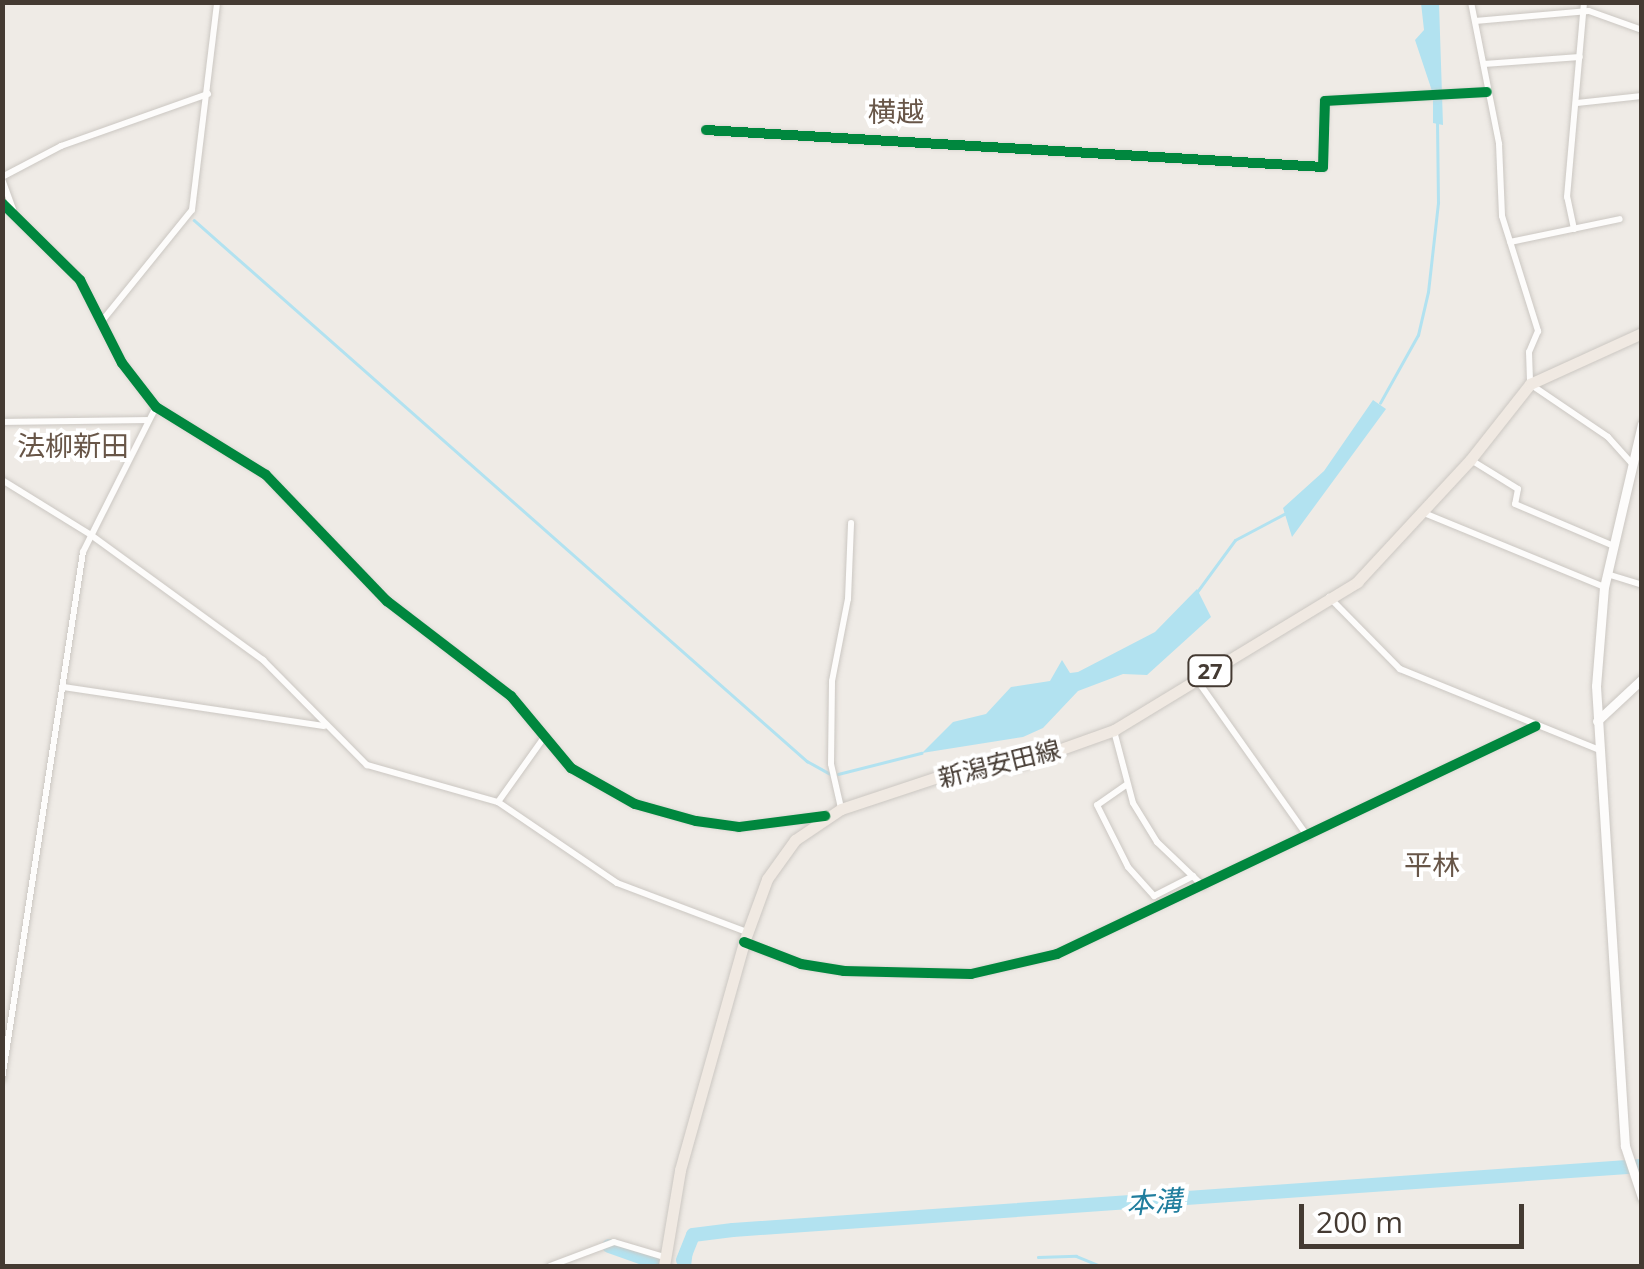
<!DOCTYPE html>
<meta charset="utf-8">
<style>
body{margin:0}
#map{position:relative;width:1644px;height:1269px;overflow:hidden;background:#efebe6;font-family:"Open Sans","Noto Sans JP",sans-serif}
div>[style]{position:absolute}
.water>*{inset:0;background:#b2e2f0}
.stream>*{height:2.5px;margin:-1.25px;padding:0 1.25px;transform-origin:1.25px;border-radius:1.25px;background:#b2e2f0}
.river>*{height:14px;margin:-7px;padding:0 7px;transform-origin:7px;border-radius:7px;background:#b2e2f0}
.roads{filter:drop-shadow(0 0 2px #cbc7c2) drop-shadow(0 0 2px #cbc7c2)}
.minor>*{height:6px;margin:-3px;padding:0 3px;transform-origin:3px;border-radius:3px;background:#fdfcfb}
.tertiary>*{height:9px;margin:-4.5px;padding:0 4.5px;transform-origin:4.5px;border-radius:4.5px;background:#fdfcfb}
.primary>*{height:11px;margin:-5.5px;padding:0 5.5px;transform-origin:5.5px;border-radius:5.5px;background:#f0e9e2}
.cycleway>*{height:10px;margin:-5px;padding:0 5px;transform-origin:5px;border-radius:5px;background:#00873e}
span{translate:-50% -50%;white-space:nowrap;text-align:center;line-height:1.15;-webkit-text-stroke:8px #fff;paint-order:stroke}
.shield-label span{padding:2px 8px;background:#fff;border:2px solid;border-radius:8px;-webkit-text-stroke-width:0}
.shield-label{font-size:22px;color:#443a32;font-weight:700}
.street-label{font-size:25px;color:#443a32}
.neighbourhood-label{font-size:28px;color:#685648}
.water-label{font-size:28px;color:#217e9e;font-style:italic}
.frame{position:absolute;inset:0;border:5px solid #443a32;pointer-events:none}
.scale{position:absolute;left:1299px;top:1204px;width:225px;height:45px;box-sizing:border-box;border:5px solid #443a32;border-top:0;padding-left:12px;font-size:30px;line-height:35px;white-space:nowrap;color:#443a32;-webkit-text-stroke:8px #fff;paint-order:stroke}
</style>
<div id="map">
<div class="water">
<i style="clip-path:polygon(1421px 3px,1439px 3px,1443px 125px,1433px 123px,1433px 94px,1415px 40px,1424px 30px)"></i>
<i style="clip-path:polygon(1373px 400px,1386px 409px,1292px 537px,1283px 508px,1324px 471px)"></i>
<i style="clip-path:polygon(1197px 589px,1211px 617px,1147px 675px,1123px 674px,1078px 691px,1043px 728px,1023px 737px,922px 753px,953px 722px,986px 714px,1011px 687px,1050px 681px,1062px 660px,1070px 673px,1078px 672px,1155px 632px)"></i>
</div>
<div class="stream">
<i style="left:194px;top:220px;width:818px;rotate:41.43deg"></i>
<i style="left:807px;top:761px;width:26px;rotate:29deg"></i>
<i style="left:1380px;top:403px;width:78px;rotate:-60.8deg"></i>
<i style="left:1418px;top:335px;width:44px;rotate:-76.9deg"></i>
<i style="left:1428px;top:292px;width:90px;rotate:-83.6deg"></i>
<i style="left:1438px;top:203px;width:81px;rotate:-90.7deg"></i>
<i style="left:1197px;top:592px;width:64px;rotate:-53.8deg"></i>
<i style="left:1235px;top:540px;width:58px;rotate:-27.9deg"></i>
<i style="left:838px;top:774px;width:86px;rotate:-14.2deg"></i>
<i style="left:1038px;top:1257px;width:38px;rotate:-2deg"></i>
<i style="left:1076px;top:1256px;width:27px;rotate:22deg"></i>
<i style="left:689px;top:1266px;width:31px;rotate:-83deg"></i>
</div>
<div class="river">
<i style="left:609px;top:1246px;width:51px;rotate:19.5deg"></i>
<i style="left:683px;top:1260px;width:27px;rotate:-68deg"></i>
<i style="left:693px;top:1235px;width:40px;rotate:-7.1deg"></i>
<i style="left:733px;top:1230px;width:911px;rotate:-4.03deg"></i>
</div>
<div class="roads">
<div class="minor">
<i style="left:1471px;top:2px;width:145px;rotate:78.8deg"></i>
<i style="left:1499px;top:144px;width:72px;rotate:87.6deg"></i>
<i style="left:1502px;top:216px;width:121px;rotate:72.6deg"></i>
<i style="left:1538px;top:331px;width:23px;rotate:113deg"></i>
<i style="left:1529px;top:352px;width:32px;rotate:88deg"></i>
<i style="left:1530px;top:384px;width:94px;rotate:34.2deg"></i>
<i style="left:1608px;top:437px;width:38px;rotate:48deg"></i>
<i style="left:1475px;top:21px;width:114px;rotate:-5deg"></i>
<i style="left:1589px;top:11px;width:56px;rotate:19.7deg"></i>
<i style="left:1484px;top:64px;width:96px;rotate:-4.2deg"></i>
<i style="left:1577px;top:103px;width:65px;rotate:-6.1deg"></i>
<i style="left:706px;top:130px;width:618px;rotate:3.43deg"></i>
<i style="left:1323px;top:167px;width:66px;rotate:-88.3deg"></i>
<i style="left:1325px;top:101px;width:162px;rotate:-3.2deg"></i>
<i style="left:2px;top:177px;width:67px;rotate:-27.7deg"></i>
<i style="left:61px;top:146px;width:156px;rotate:-19.5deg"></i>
<i style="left:2px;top:179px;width:32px;rotate:70deg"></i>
<i style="left:2px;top:203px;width:110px;rotate:44.6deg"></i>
<i style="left:80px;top:280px;width:93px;rotate:63.2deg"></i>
<i style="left:122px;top:363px;width:56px;rotate:52.3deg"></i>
<i style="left:156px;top:407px;width:129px;rotate:31.7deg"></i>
<i style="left:266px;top:475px;width:175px;rotate:46.2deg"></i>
<i style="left:387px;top:601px;width:156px;rotate:37.5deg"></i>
<i style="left:511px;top:696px;width:94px;rotate:50.2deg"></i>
<i style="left:571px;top:768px;width:73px;rotate:29.4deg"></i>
<i style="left:635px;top:804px;width:63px;rotate:15.6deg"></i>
<i style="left:696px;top:821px;width:43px;rotate:7.9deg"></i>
<i style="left:739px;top:827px;width:87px;rotate:-7.3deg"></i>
<i style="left:1574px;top:229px;width:33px;rotate:-102deg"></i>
<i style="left:1567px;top:197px;width:196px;rotate:-85deg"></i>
<i style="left:1510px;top:242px;width:112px;rotate:-11.8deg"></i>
<i style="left:102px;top:321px;width:143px;rotate:-51deg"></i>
<i style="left:192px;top:210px;width:209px;rotate:-83.1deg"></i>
<i style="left:2px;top:422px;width:145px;rotate:-0.8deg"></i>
<i style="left:1471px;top:460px;width:55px;rotate:31.7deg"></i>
<i style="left:1518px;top:489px;width:15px;rotate:101deg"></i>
<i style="left:1515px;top:504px;width:108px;rotate:23deg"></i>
<i style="left:2px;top:480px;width:105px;rotate:31.7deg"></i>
<i style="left:91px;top:535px;width:213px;rotate:36deg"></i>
<i style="left:263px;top:660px;width:148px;rotate:45.3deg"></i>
<i style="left:367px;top:765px;width:136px;rotate:15.8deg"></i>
<i style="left:498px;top:802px;width:144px;rotate:34.2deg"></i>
<i style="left:617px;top:883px;width:139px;rotate:20.7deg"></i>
<i style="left:1424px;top:513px;width:195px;rotate:22.3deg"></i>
<i style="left:1607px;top:574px;width:37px;rotate:17deg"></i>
<i style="left:1329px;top:597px;width:101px;rotate:45.4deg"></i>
<i style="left:1400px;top:669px;width:215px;rotate:22.1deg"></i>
<i style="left:1197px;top:680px;width:192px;rotate:54.7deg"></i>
<i style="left:63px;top:687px;width:264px;rotate:8.5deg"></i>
<i style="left:1114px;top:731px;width:74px;rotate:75.2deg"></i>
<i style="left:1133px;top:803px;width:46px;rotate:58.4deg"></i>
<i style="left:1157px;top:842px;width:64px;rotate:43.7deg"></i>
<i style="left:1126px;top:785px;width:35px;rotate:145deg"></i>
<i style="left:1097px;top:805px;width:69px;rotate:63.4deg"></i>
<i style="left:1128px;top:867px;width:39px;rotate:48deg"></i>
<i style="left:1154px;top:896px;width:44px;rotate:-27.1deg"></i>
<i style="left:498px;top:802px;width:77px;rotate:-54.5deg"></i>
<i style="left:841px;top:808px;width:45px;rotate:-102.8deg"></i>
<i style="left:831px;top:764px;width:83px;rotate:-89.3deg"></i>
<i style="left:832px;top:681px;width:84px;rotate:-79deg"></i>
<i style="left:848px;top:599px;width:76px;rotate:-87.7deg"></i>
<i style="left:745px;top:943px;width:60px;rotate:20.6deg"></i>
<i style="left:801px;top:964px;width:44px;rotate:9.2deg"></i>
<i style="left:844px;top:971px;width:127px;rotate:1.4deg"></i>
<i style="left:971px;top:974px;width:88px;rotate:-13.1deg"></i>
<i style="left:1057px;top:954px;width:530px;rotate:-25.45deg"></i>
<i style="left:2px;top:1079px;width:533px;rotate:-81.26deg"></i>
<i style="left:83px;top:552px;width:162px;rotate:-63.3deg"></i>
<i style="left:550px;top:1266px;width:68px;rotate:-20.6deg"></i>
<i style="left:614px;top:1242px;width:52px;rotate:16.7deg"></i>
</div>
<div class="tertiary">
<i style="left:1642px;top:424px;width:167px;rotate:103.1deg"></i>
<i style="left:1604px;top:587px;width:99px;rotate:94.6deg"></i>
<i style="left:1596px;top:686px;width:461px;rotate:86.4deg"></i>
<i style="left:1625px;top:1146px;width:54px;rotate:71.6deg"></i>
<i style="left:1597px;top:721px;width:62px;rotate:-43deg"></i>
</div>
<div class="primary">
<i style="left:664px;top:1266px;width:97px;rotate:-80.5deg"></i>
<i style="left:680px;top:1170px;width:237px;rotate:-74.3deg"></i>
<i style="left:744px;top:942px;width:67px;rotate:-69.9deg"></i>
<i style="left:767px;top:879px;width:48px;rotate:-54.3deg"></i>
<i style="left:795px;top:840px;width:55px;rotate:-34deg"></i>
<i style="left:841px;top:809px;width:108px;rotate:-18.4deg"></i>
<i style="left:943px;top:775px;width:80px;rotate:-8.6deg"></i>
<i style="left:1022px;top:763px;width:98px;rotate:-19.7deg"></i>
<i style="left:1114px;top:730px;width:285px;rotate:-31.3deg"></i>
<i style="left:1357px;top:582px;width:166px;rotate:-47.2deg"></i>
<i style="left:1470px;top:460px;width:97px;rotate:-51.7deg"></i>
<i style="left:1530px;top:384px;width:123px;rotate:-24.5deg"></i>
</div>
</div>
<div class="cycleway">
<i style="left:706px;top:130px;width:618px;rotate:3.43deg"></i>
<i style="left:1323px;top:167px;width:66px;rotate:-88.3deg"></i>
<i style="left:1325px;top:101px;width:162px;rotate:-3.2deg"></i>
<i style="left:2px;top:203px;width:110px;rotate:44.6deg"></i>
<i style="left:80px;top:280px;width:93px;rotate:63.2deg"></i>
<i style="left:122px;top:363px;width:56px;rotate:52.3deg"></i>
<i style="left:156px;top:407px;width:129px;rotate:31.7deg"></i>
<i style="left:266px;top:475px;width:175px;rotate:46.2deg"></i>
<i style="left:387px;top:601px;width:156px;rotate:37.5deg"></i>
<i style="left:511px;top:696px;width:94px;rotate:50.2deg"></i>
<i style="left:571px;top:768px;width:73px;rotate:29.4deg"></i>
<i style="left:635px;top:804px;width:63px;rotate:15.6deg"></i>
<i style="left:696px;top:821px;width:43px;rotate:7.9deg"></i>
<i style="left:739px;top:827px;width:87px;rotate:-7.3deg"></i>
<i style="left:744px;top:942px;width:61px;rotate:21.1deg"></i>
<i style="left:801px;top:964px;width:44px;rotate:9.2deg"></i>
<i style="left:844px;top:971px;width:127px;rotate:1.4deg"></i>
<i style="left:971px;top:974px;width:88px;rotate:-13.1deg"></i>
<i style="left:1057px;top:954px;width:530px;rotate:-25.45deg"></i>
</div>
<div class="shield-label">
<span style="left:1210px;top:671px">27</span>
</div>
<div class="street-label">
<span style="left:999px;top:763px;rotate:-14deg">新潟安田線</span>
</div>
<div class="neighbourhood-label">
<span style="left:896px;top:111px">横越</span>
<span style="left:73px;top:445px">法柳新田</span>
<span style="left:1432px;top:864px">平林</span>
</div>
<div class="water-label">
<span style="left:1154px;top:1201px;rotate:-4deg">本溝</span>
</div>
<div class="frame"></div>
<div class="scale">200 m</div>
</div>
